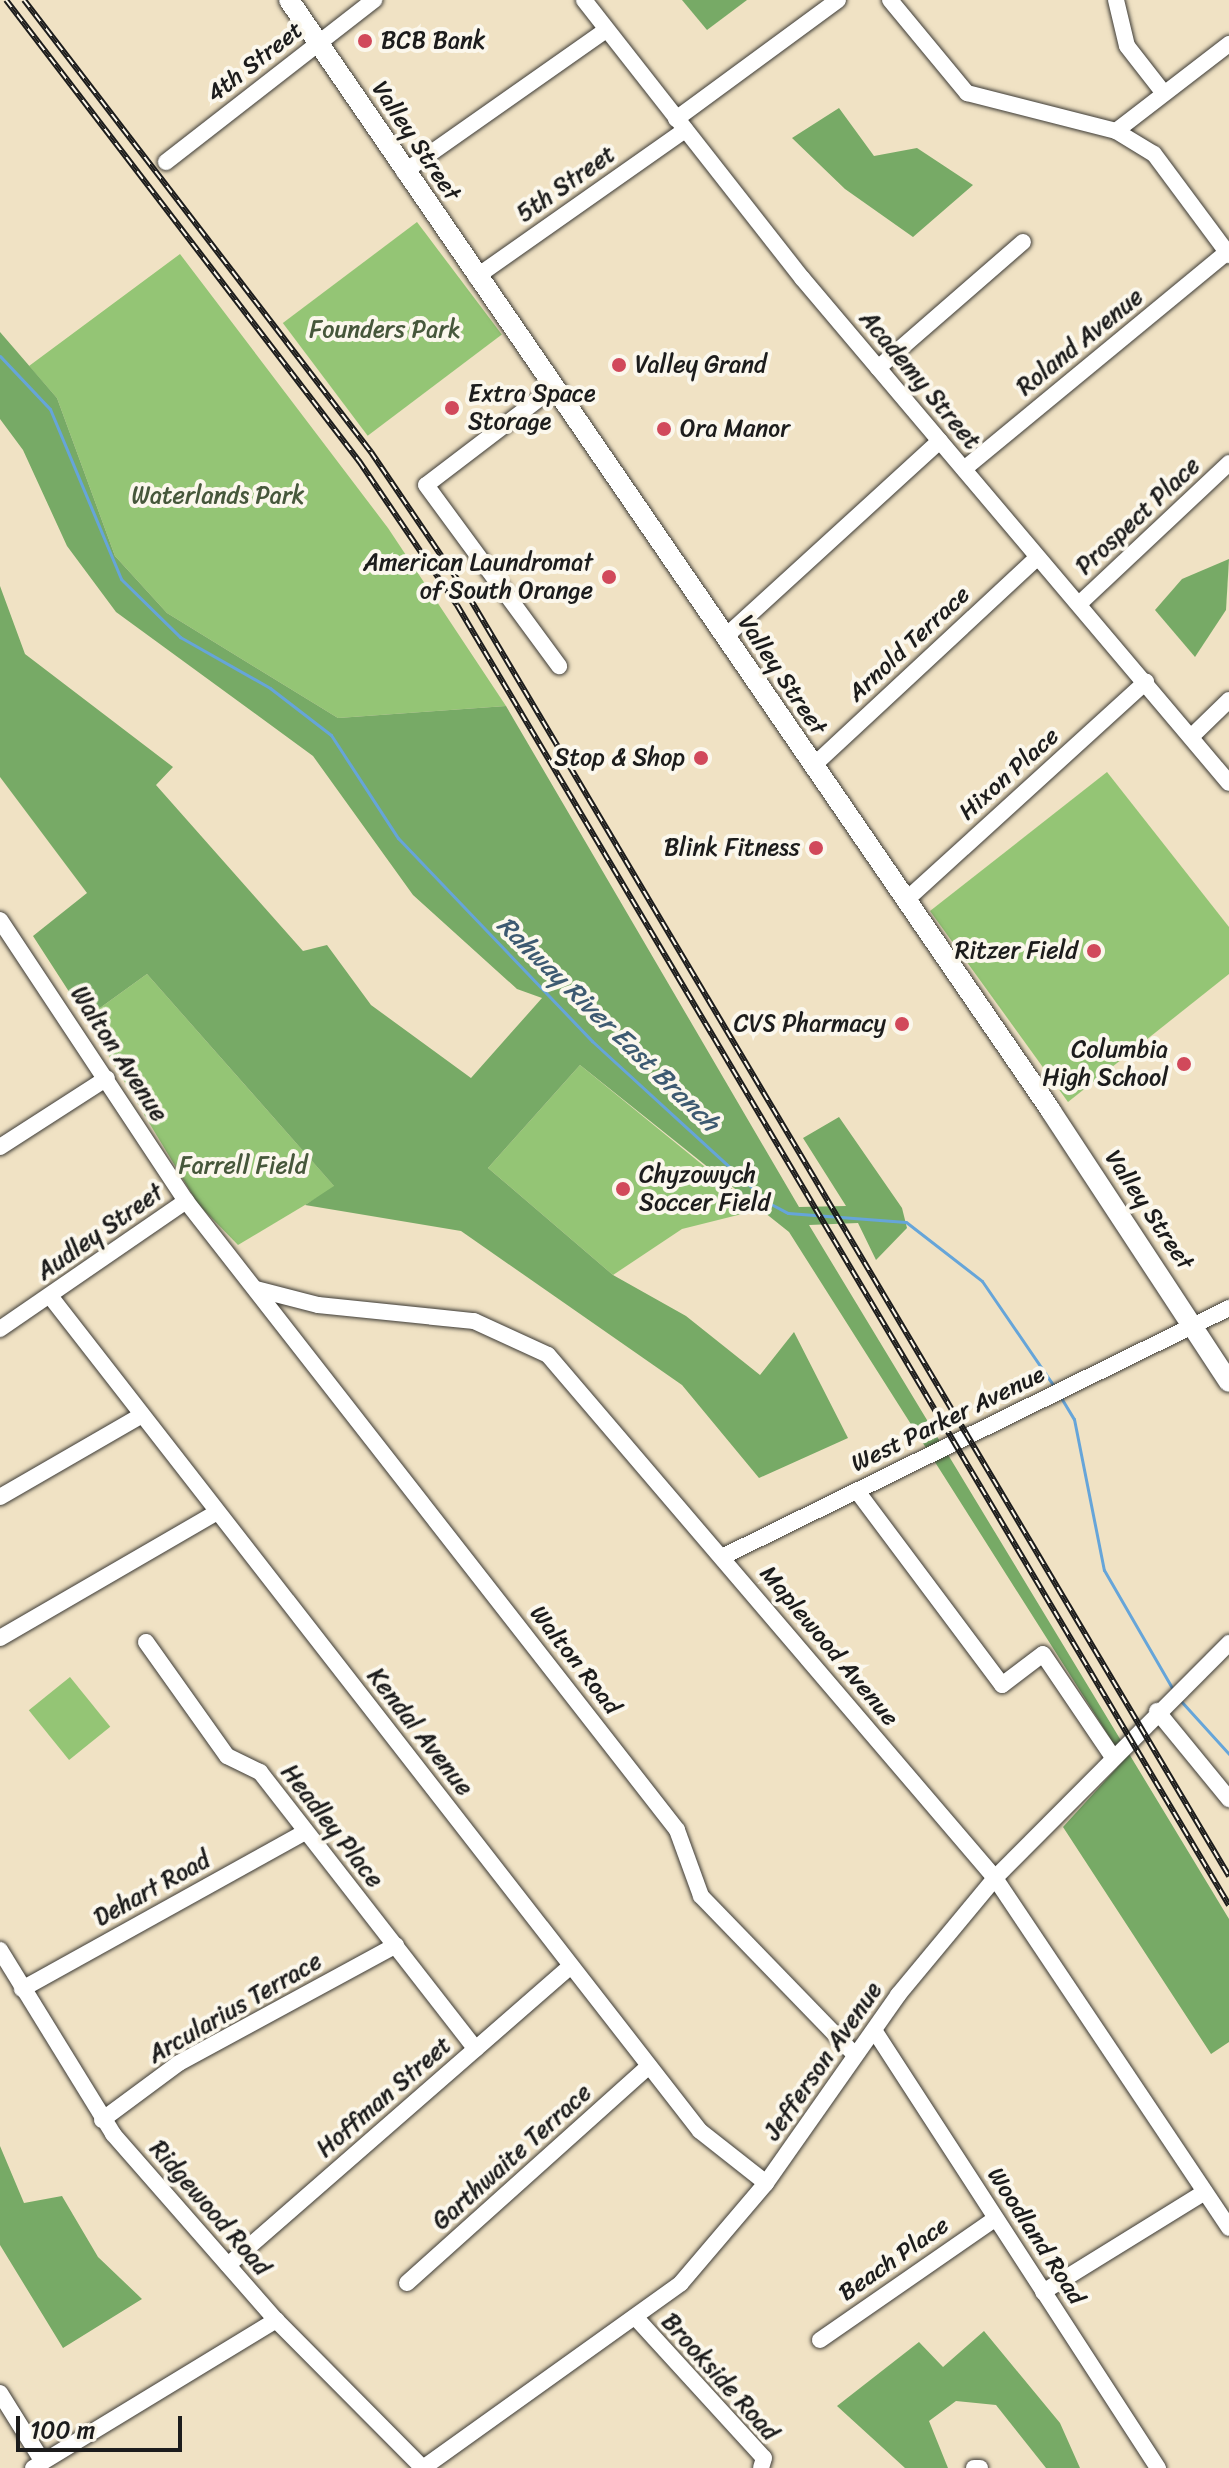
<!DOCTYPE html>
<style>
body{margin:0}
#map{position:relative;width:1229px;height:2468px;overflow:hidden;background:#f0e2c4;font-family:Sriracha,sans-serif}
div>[style]{position:absolute}
.green>*{inset:0;background:#94c575;transform-origin:0 0}
.forest>*{inset:0;background:#7a6}
.stream>*{height:3px;margin:-1.5px;padding:0 1.5px;transform-origin:1.5px;border-radius:1.5px;background:#66a5d9}
.roads{filter:drop-shadow(0 0 2px #3c3a35) drop-shadow(0 0 2px #3c3a35)}
.minor>*{height:16px;margin:-8px;padding:0 8px;transform-origin:8px;border-radius:8px;background:#fff}
.major>*{height:20px;margin:-10px;padding:0 10px;transform-origin:10px;border-radius:10px;background:#fff}
.rail>*{height:6px;margin-top:-3px;transform-origin:0;background:repeating-linear-gradient(90deg,#fbf7ec 0 9px,#1c1c1c 0 18px);box-sizing:border-box;border-block:2px solid #1c1c1c}
.dots>*{width:22px;height:22px;translate:-50% -50%;box-sizing:border-box;border:4px solid #fbf7ec;border-radius:50%}
span{translate:-50% -50%;white-space:nowrap;text-align:center;line-height:1.15;-webkit-text-stroke:8px #fbf7ec;paint-order:stroke}
.poi-label{font-size:24px;color:#1c1c1c}
.left{translate:0 -50%;text-align:left}
.right{translate:-100% -50%;text-align:right}
.street-label{font-size:24px;color:#1c1c1c}
.park-label{font-size:24px;color:#46573b}
.water-label{font-size:26px;color:#3d5a71;font-style:italic}
.scale{position:absolute;left:16px;top:2416px;width:166px;height:36px;box-sizing:border-box;border:4px solid #1c1c1c;border-top:0;padding-left:10px;font-size:24px;line-height:28px;white-space:nowrap;color:#1c1c1c;-webkit-text-stroke:6px #fbf7ec;paint-order:stroke}
</style>
<div id="map">
<div class="green">
<i style="left:417px;top:222px;width:141px;height:168px;rotate:53deg"></i>
<i style="clip-path:polygon(180px 254px,388px 528px,506px 706px,338px 718px,167px 613px,115px 556px,57px 398px,29px 366px)"></i>
<i style="clip-path:polygon(1107px 772px,1229px 927px,1229px 974px,1068px 1102px,930px 911px)"></i>
<i style="clip-path:polygon(147px 974px,335px 1187px,238px 1245px,198px 1204px,86px 1018px)"></i>
<i style="clip-path:polygon(580px 1065px,758px 1210px,682px 1229px,613px 1275px,488px 1168px)"></i>
<i style="left:70px;top:1677px;width:64px;height:53px;rotate:51deg"></i>
</div>
<div class="forest">
<i style="clip-path:polygon(682px 0,747px 0,707px 30px)"></i>
<i style="clip-path:polygon(839px 108px,874px 156px,917px 148px,973px 185px,913px 237px,845px 189px,792px 138px)"></i>
<i style="clip-path:polygon(0 332px,57px 398px,115px 556px,167px 613px,338px 718px,506px 706px,799px 1207px,846px 1206px,803px 1138px,839px 1117px,902px 1208px,907px 1228px,876px 1260px,858px 1223px,809px 1225px,1229px 1919px,1229px 2042px,1211px 2054px,1063px 1827px,1124px 1760px,789px 1232px,580px 1065px,488px 1168px,613px 1275px,686px 1316px,760px 1375px,794px 1332px,848px 1438px,759px 1478px,682px 1385px,461px 1231px,305px 1205px,334px 1186px,147px 974px,86px 1018px,33px 936px,87px 893px,0 777px,0 586px,25px 654px,173px 767px,156px 785px,303px 951px,327px 945px,371px 1005px,471px 1078px,542px 998px,517px 989px,413px 895px,313px 756px,116px 612px,67px 546px,23px 450px,0 419px)"></i>
<i style="clip-path:polygon(1229px 559px,1226px 610px,1195px 657px,1155px 610px,1182px 579px)"></i>
<i style="clip-path:polygon(0 2146px,24px 2203px,62px 2196px,98px 2257px,142px 2299px,63px 2348px,0 2245px)"></i>
<i style="clip-path:polygon(984px 2331px,1060px 2423px,1080px 2468px,1046px 2468px,996px 2405px,956px 2401px,929px 2421px,948px 2468px,905px 2468px,837px 2406px,919px 2342px,943px 2367px)"></i>
</div>
<div class="stream">
<i style="left:0;top:356px;width:73px;rotate:46.7deg"></i>
<i style="left:50px;top:409px;width:184px;rotate:67.3deg"></i>
<i style="left:121px;top:579px;width:83px;rotate:44.5deg"></i>
<i style="left:180px;top:637px;width:103px;rotate:29.5deg"></i>
<i style="left:270px;top:688px;width:77px;rotate:37.6deg"></i>
<i style="left:331px;top:735px;width:123px;rotate:57deg"></i>
<i style="left:398px;top:838px;width:281px;rotate:46.3deg"></i>
<i style="left:592px;top:1041px;width:240px;rotate:42.5deg"></i>
<i style="left:769px;top:1203px;width:21px;rotate:28deg"></i>
<i style="left:788px;top:1213px;width:118px;rotate:4.4deg"></i>
<i style="left:906px;top:1222px;width:96px;rotate:37.8deg"></i>
<i style="left:982px;top:1281px;width:127px;rotate:55.6deg"></i>
<i style="left:1060px;top:1396px;width:27px;rotate:59deg"></i>
<i style="left:1074px;top:1419px;width:154px;rotate:78.8deg"></i>
<i style="left:1104px;top:1570px;width:140px;rotate:60deg"></i>
<i style="left:1180px;top:1700px;width:73px;rotate:47.8deg"></i>
</div>
<div class="roads">
<div class="minor">
<i style="left:584px;top:0;width:353px;rotate:51.9deg"></i>
<i style="left:802px;top:278px;width:661px;rotate:49.78deg"></i>
<i style="left:890px;top:0;width:121px;rotate:50.4deg"></i>
<i style="left:967px;top:93px;width:154px;rotate:14.3deg"></i>
<i style="left:1116px;top:131px;width:44px;rotate:31.2deg"></i>
<i style="left:1154px;top:154px;width:126px;rotate:53.4deg"></i>
<i style="left:1116px;top:0;width:47px;rotate:76.6deg"></i>
<i style="left:1127px;top:46px;width:58px;rotate:52deg"></i>
<i style="left:676px;top:119px;width:201px;rotate:-36.3deg"></i>
<i style="left:1116px;top:131px;width:143px;rotate:-37.6deg"></i>
<i style="left:166px;top:162px;width:264px;rotate:-37.9deg"></i>
<i style="left:404px;top:172px;width:247px;rotate:-35.1deg"></i>
<i style="left:476px;top:277px;width:256px;rotate:-35.1deg"></i>
<i style="left:878px;top:368px;width:192px;rotate:-41deg"></i>
<i style="left:556px;top:386px;width:163px;rotate:142.7deg"></i>
<i style="left:426px;top:485px;width:225px;rotate:53.7deg"></i>
<i style="left:964px;top:469px;width:341px;rotate:-39.5deg"></i>
<i style="left:1079px;top:604px;width:206px;rotate:-43.2deg"></i>
<i style="left:725px;top:637px;width:291px;rotate:-42.4deg"></i>
<i style="left:1191px;top:737px;width:53px;rotate:-44.2deg"></i>
<i style="left:813px;top:766px;width:306px;rotate:-42.9deg"></i>
<i style="left:905px;top:901px;width:326px;rotate:-42.3deg"></i>
<i style="left:0;top:920px;width:337px;rotate:56.5deg"></i>
<i style="left:186px;top:1201px;width:798px;rotate:52.02deg"></i>
<i style="left:677px;top:1830px;width:70px;rotate:70deg"></i>
<i style="left:701px;top:1896px;width:221px;rotate:45.9deg"></i>
<i style="left:0;top:1147px;width:127px;rotate:-32.8deg"></i>
<i style="left:256px;top:1289px;width:64px;rotate:14.5deg"></i>
<i style="left:318px;top:1305px;width:157px;rotate:5.9deg"></i>
<i style="left:474px;top:1321px;width:81px;rotate:24.7deg"></i>
<i style="left:548px;top:1355px;width:688px;rotate:49.48deg"></i>
<i style="left:995px;top:1878px;width:421px;rotate:56.2deg"></i>
<i style="left:50px;top:1296px;width:1058px;rotate:52.1deg"></i>
<i style="left:700px;top:2131px;width:84px;rotate:38.2deg"></i>
<i style="left:0;top:1329px;width:226px;rotate:-34.5deg"></i>
<i style="left:857px;top:1491px;width:242px;rotate:53.2deg"></i>
<i style="left:1002px;top:1685px;width:51px;rotate:-37.1deg"></i>
<i style="left:1043px;top:1654px;width:123px;rotate:55.9deg"></i>
<i style="left:0;top:1497px;width:164px;rotate:-30deg"></i>
<i style="left:722px;top:1557px;width:565px;rotate:-26.16deg"></i>
<i style="left:0;top:1638px;width:251px;rotate:-30.1deg"></i>
<i style="left:146px;top:1642px;width:140px;rotate:54.6deg"></i>
<i style="left:227px;top:1756px;width:37px;rotate:26deg"></i>
<i style="left:260px;top:1772px;width:351px;rotate:52.1deg"></i>
<i style="left:1157px;top:1711px;width:114px;rotate:50.7deg"></i>
<i style="left:0;top:1950px;width:216px;rotate:58.4deg"></i>
<i style="left:113px;top:2134px;width:247px;rotate:48.8deg"></i>
<i style="left:276px;top:2320px;width:209px;rotate:45.2deg"></i>
<i style="left:423px;top:2468px;width:317px;rotate:-35.6deg"></i>
<i style="left:681px;top:2283px;width:131px;rotate:-49.6deg"></i>
<i style="left:766px;top:2183px;width:230px;rotate:-54.9deg"></i>
<i style="left:898px;top:1995px;width:152px;rotate:-50.3deg"></i>
<i style="left:995px;top:1878px;width:332px;rotate:-45.1deg"></i>
<i style="left:22px;top:1989px;width:324px;rotate:-29deg"></i>
<i style="left:874px;top:2030px;width:522px;rotate:57.04deg"></i>
<i style="left:102px;top:2120px;width:96px;rotate:-36.5deg"></i>
<i style="left:179px;top:2063px;width:247px;rotate:-28.5deg"></i>
<i style="left:228px;top:2265px;width:455px;rotate:-41.1deg"></i>
<i style="left:407px;top:2283px;width:325px;rotate:-41.9deg"></i>
<i style="left:1043px;top:2292px;width:190px;rotate:-31.7deg"></i>
<i style="left:637px;top:2319px;width:188px;rotate:47.6deg"></i>
<i style="left:764px;top:2458px;width:10px;rotate:107deg"></i>
<i style="left:820px;top:2340px;width:213px;rotate:-34.7deg"></i>
<i style="left:0;top:2393px;width:81px;rotate:58.1deg"></i>
<i style="left:33px;top:2468px;width:285px;rotate:-31.3deg"></i>
<i style="left:974px;top:2468px;width:6px"></i>
</div>
<div class="major">
<i style="left:289px;top:0;width:1347px;rotate:55.55deg"></i>
<i style="left:1051px;top:1111px;width:324px;rotate:56.7deg"></i>
</div>
</div>
<div class="rail">
<i style="left:6px;top:0;width:581px;rotate:52.56deg"></i>
<i style="left:359px;top:461px;width:174px;rotate:55.8deg"></i>
<i style="left:457px;top:605px;width:1512px;rotate:59.3deg"></i>
<i style="left:24px;top:0;width:570px;rotate:52.49deg"></i>
<i style="left:371px;top:452px;width:175px;rotate:55.9deg"></i>
<i style="left:469px;top:597px;width:1488px;rotate:59.28deg"></i>
</div>
<div class="dots">
<i style="left:365px;top:41px;background:#d1495b"></i>
<i style="left:619px;top:365px;background:#d1495b"></i>
<i style="left:452px;top:408px;background:#d1495b"></i>
<i style="left:664px;top:429px;background:#d1495b"></i>
<i style="left:609px;top:577px;background:#d1495b"></i>
<i style="left:701px;top:758px;background:#d1495b"></i>
<i style="left:816px;top:848px;background:#d1495b"></i>
<i style="left:1094px;top:951px;background:#d1495b"></i>
<i style="left:902px;top:1024px;background:#d1495b"></i>
<i style="left:1184px;top:1064px;background:#d1495b"></i>
<i style="left:623px;top:1189px;background:#d1495b"></i>
</div>
<div class="poi-label">
<span class="left" style="left:381px;top:41px">BCB Bank</span>
<span class="left" style="left:635px;top:365px">Valley Grand</span>
<span class="left" style="left:468px;top:408px">Extra Space<br>Storage</span>
<span class="left" style="left:680px;top:429px">Ora Manor</span>
<span class="right" style="left:593px;top:577px">American Laundromat<br>of South Orange</span>
<span class="right" style="left:685px;top:758px">Stop &amp; Shop</span>
<span class="right" style="left:800px;top:848px">Blink Fitness</span>
<span class="right" style="left:1078px;top:951px">Ritzer Field</span>
<span class="right" style="left:886px;top:1024px">CVS Pharmacy</span>
<span class="right" style="left:1168px;top:1064px">Columbia<br>High School</span>
<span class="left" style="left:639px;top:1189px">Chyzowych<br>Soccer Field</span>
</div>
<div class="street-label">
<span style="left:255px;top:62px;rotate:-38deg">4th Street</span>
<span style="left:416px;top:141px;rotate:56deg">Valley Street</span>
<span style="left:566px;top:184px;rotate:-35deg">5th Street</span>
<span style="left:1080px;top:342px;rotate:-39deg">Roland Avenue</span>
<span style="left:920px;top:380px;rotate:50deg">Academy Street</span>
<span style="left:1138px;top:516px;rotate:-43deg">Prospect Place</span>
<span style="left:909px;top:644px;rotate:-43deg">Arnold Terrace</span>
<span style="left:782px;top:675px;rotate:56deg">Valley Street</span>
<span style="left:1009px;top:774px;rotate:-42deg">Hixon Place</span>
<span style="left:119px;top:1054px;rotate:57deg">Walton Avenue</span>
<span style="left:1149px;top:1210px;rotate:56deg">Valley Street</span>
<span style="left:100px;top:1232px;rotate:-35deg">Audley Street</span>
<span style="left:948px;top:1419px;rotate:-26deg">West Parker Avenue</span>
<span style="left:829px;top:1646px;rotate:50deg">Maplewood Avenue</span>
<span style="left:575px;top:1660px;rotate:52deg">Walton Road</span>
<span style="left:420px;top:1732px;rotate:52deg">Kendal Avenue</span>
<span style="left:332px;top:1826px;rotate:52deg">Headley Place</span>
<span style="left:152px;top:1889px;rotate:-29deg">Dehart Road</span>
<span style="left:235px;top:2008px;rotate:-30deg">Arcularius Terrace</span>
<span style="left:823px;top:2061px;rotate:-55deg">Jefferson Avenue</span>
<span style="left:384px;top:2097px;rotate:-41deg">Hoffman Street</span>
<span style="left:512px;top:2157px;rotate:-42deg">Garthwaite Terrace</span>
<span style="left:210px;top:2208px;rotate:49deg">Ridgewood Road</span>
<span style="left:1036px;top:2236px;rotate:57deg">Woodland Road</span>
<span style="left:894px;top:2259px;rotate:-35deg">Beach Place</span>
<span style="left:720px;top:2377px;rotate:48deg">Brookside Road</span>
</div>
<div class="park-label">
<span style="left:385px;top:330px">Founders Park</span>
<span style="left:218px;top:496px">Waterlands Park</span>
<span style="left:243px;top:1166px">Farrell Field</span>
</div>
<div class="water-label">
<span style="left:608px;top:1024px;rotate:44deg">Rahway River East Branch</span>
</div>
<div class="scale">100 m</div>
</div>
